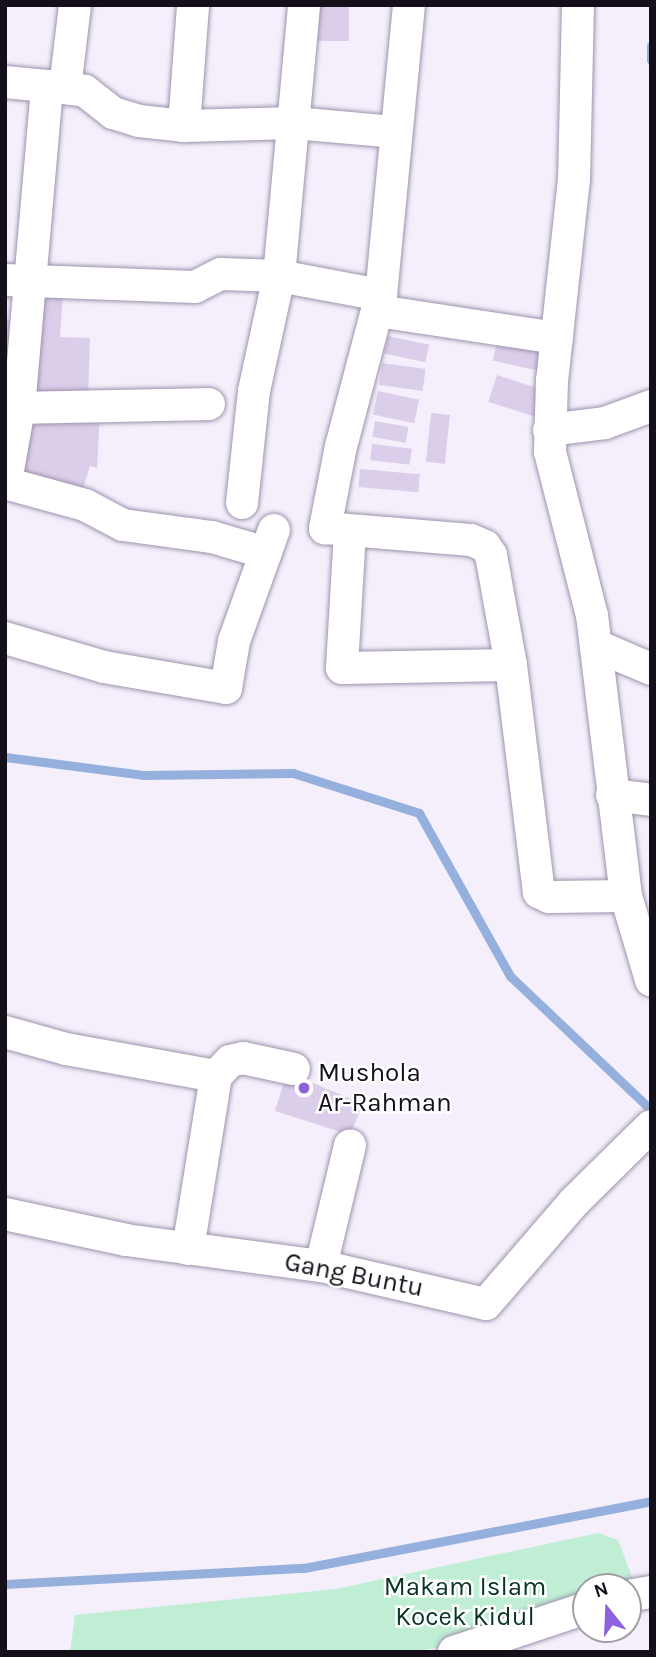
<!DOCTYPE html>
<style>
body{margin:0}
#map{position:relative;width:656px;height:1657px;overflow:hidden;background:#f4effb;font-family:Karla,sans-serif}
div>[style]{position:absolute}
.green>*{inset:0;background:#bfeed4}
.stream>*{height:9px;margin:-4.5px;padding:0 4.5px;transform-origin:4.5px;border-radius:4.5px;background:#95b0dc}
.building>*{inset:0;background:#dbceea;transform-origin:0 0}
.roads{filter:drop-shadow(0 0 2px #9e92ad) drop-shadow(0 0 2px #9e92ad)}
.street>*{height:32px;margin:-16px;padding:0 16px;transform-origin:16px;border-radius:16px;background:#fff}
.dots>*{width:19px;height:19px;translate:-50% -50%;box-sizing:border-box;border:4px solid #fff;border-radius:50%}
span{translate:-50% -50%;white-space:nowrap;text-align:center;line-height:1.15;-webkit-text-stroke:5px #fff;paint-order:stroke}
.poi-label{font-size:26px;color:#140f19}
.left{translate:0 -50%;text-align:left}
.street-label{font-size:26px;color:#140f19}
.park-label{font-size:26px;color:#093623}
.frame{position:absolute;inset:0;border:7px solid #140f19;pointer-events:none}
.north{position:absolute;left:572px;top:1573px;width:70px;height:70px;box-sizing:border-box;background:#fff;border:2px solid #a19fa3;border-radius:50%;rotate:342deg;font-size:19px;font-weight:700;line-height:28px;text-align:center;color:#140f19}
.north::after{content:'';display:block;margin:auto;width:24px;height:32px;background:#8d63dd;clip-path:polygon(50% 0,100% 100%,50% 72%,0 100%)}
</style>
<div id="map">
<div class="green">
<i style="clip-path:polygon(598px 1533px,618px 1540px,634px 1582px,586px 1587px,586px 1597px,474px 1642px,411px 1652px,70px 1652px,75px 1615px,336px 1589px)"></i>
</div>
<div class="stream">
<i style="left:651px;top:46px;width:14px;rotate:90deg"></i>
<i style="left:5px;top:757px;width:139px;rotate:7.4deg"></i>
<i style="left:143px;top:775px;width:150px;rotate:-0.8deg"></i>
<i style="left:293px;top:773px;width:132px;rotate:17.6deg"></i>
<i style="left:419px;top:813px;width:187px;rotate:60.8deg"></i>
<i style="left:510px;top:976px;width:195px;rotate:43.5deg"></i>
<i style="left:5px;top:1584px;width:299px;rotate:-3.1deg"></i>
<i style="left:304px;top:1568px;width:353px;rotate:-10.9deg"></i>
</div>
<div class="building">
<i style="left:308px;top:5px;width:41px;height:36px"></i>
<i style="clip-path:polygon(37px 290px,63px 292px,60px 337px,90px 338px,88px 401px,27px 402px)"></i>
<i style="clip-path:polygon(5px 319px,22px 321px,5px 400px)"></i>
<i style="left:388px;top:336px;width:42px;height:18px;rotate:12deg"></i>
<i style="left:498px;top:337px;width:52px;height:24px;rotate:13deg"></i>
<i style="left:382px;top:363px;width:44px;height:22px;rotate:8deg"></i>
<i style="left:497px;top:375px;width:49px;height:28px;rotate:18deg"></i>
<i style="left:378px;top:391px;width:42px;height:24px;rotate:12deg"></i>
<i style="clip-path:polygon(24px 412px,100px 413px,97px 468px,90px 466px,80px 499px,14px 477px)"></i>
<i style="left:431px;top:413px;width:19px;height:49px;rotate:6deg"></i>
<i style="left:375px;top:421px;width:34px;height:16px;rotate:10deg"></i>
<i style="left:372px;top:444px;width:40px;height:16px;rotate:7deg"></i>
<i style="left:360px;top:469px;width:60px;height:18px;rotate:5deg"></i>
<i style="clip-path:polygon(287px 1072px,363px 1104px,350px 1135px,275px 1111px)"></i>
</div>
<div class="roads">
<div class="street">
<i style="left:409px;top:5px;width:291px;rotate:95.5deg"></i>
<i style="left:381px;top:295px;width:156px;rotate:104.8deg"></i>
<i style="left:341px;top:446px;width:84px;rotate:101deg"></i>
<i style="left:325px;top:528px;width:146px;rotate:4.7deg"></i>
<i style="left:471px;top:540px;width:15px;rotate:23deg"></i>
<i style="left:485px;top:546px;width:11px;rotate:56deg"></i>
<i style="left:491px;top:555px;width:112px;rotate:79.7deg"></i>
<i style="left:511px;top:665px;width:229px;rotate:83deg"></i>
<i style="left:539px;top:892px;width:11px;rotate:27deg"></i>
<i style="left:549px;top:897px;width:77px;rotate:-0.7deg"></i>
<i style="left:578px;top:5px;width:174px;rotate:91.3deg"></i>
<i style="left:574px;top:179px;width:202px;rotate:96.2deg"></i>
<i style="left:552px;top:380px;width:72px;rotate:91.6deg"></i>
<i style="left:550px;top:452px;width:168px;rotate:75.6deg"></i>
<i style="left:592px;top:615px;width:283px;rotate:83.1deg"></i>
<i style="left:626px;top:896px;width:88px;rotate:73.4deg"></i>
<i style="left:5px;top:82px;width:42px;rotate:5.4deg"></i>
<i style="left:65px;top:88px;width:84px;rotate:-83.1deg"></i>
<i style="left:184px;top:126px;width:121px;rotate:-85.7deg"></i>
<i style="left:5px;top:280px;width:190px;rotate:2.1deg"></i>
<i style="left:195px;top:287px;width:29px;rotate:-27deg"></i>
<i style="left:221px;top:274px;width:58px;rotate:2deg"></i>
<i style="left:279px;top:276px;width:104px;rotate:10.6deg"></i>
<i style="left:378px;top:311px;width:181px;rotate:8.6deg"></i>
<i style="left:19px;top:408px;width:190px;rotate:-1.2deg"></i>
<i style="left:549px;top:430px;width:56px;rotate:-7.1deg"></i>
<i style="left:605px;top:423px;width:49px;rotate:-20.3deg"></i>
<i style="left:6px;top:482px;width:75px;rotate:-80deg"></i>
<i style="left:19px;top:408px;width:323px;rotate:-85deg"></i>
<i style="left:47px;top:86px;width:38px;rotate:7deg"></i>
<i style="left:85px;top:91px;width:36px;rotate:38deg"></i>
<i style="left:113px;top:113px;width:27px;rotate:17deg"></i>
<i style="left:139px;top:121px;width:45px;rotate:6.3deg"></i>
<i style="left:184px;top:126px;width:110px;rotate:-1.6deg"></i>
<i style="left:294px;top:123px;width:100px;rotate:5.1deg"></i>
<i style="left:5px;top:483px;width:83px;rotate:15.4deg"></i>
<i style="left:85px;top:505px;width:43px;rotate:27.8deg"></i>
<i style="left:123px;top:525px;width:90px;rotate:7.7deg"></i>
<i style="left:212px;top:537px;width:56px;rotate:16.5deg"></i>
<i style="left:242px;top:503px;width:113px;rotate:-83.9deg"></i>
<i style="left:254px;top:391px;width:118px;rotate:-77.7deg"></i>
<i style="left:279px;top:276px;width:272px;rotate:-84.7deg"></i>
<i style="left:350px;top:532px;width:136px;rotate:93.4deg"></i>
<i style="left:342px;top:668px;width:169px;rotate:-1deg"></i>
<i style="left:5px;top:638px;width:103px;rotate:16.3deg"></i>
<i style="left:104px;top:667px;width:124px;rotate:9.8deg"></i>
<i style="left:226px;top:688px;width:48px;rotate:-80.3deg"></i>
<i style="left:234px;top:641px;width:118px;rotate:-70.2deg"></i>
<i style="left:597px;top:646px;width:59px;rotate:23.1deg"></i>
<i style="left:612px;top:795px;width:39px;rotate:7deg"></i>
<i style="left:5px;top:1032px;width:63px;rotate:15.6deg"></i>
<i style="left:66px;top:1049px;width:152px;rotate:10.2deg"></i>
<i style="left:5px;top:1214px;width:124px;rotate:12.1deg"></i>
<i style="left:126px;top:1240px;width:197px;rotate:7.6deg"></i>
<i style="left:321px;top:1266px;width:169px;rotate:13deg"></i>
<i style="left:486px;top:1304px;width:135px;rotate:-49.2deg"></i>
<i style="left:574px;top:1202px;width:108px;rotate:-44.6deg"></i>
<i style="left:188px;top:1249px;width:175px;rotate:-80.8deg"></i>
<i style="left:216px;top:1076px;width:21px;rotate:-47deg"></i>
<i style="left:230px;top:1061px;width:13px;rotate:-13deg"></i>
<i style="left:243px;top:1058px;width:52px;rotate:12.2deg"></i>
<i style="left:321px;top:1266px;width:124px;rotate:-76.5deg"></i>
<i style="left:628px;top:1596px;width:23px;rotate:-10deg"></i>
<i style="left:454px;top:1652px;width:139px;rotate:-18.4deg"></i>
</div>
</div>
<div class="dots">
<i style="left:304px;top:1088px;background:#8d63dd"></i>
</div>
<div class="poi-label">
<span class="left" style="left:318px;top:1088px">Mushola<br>Ar-Rahman</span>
</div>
<div class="street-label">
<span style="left:354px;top:1275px;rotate:11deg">Gang Buntu</span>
</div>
<div class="park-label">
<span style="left:465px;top:1602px">Makam Islam<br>Kocek Kidul</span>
</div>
<div class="frame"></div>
<div class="north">N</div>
</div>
